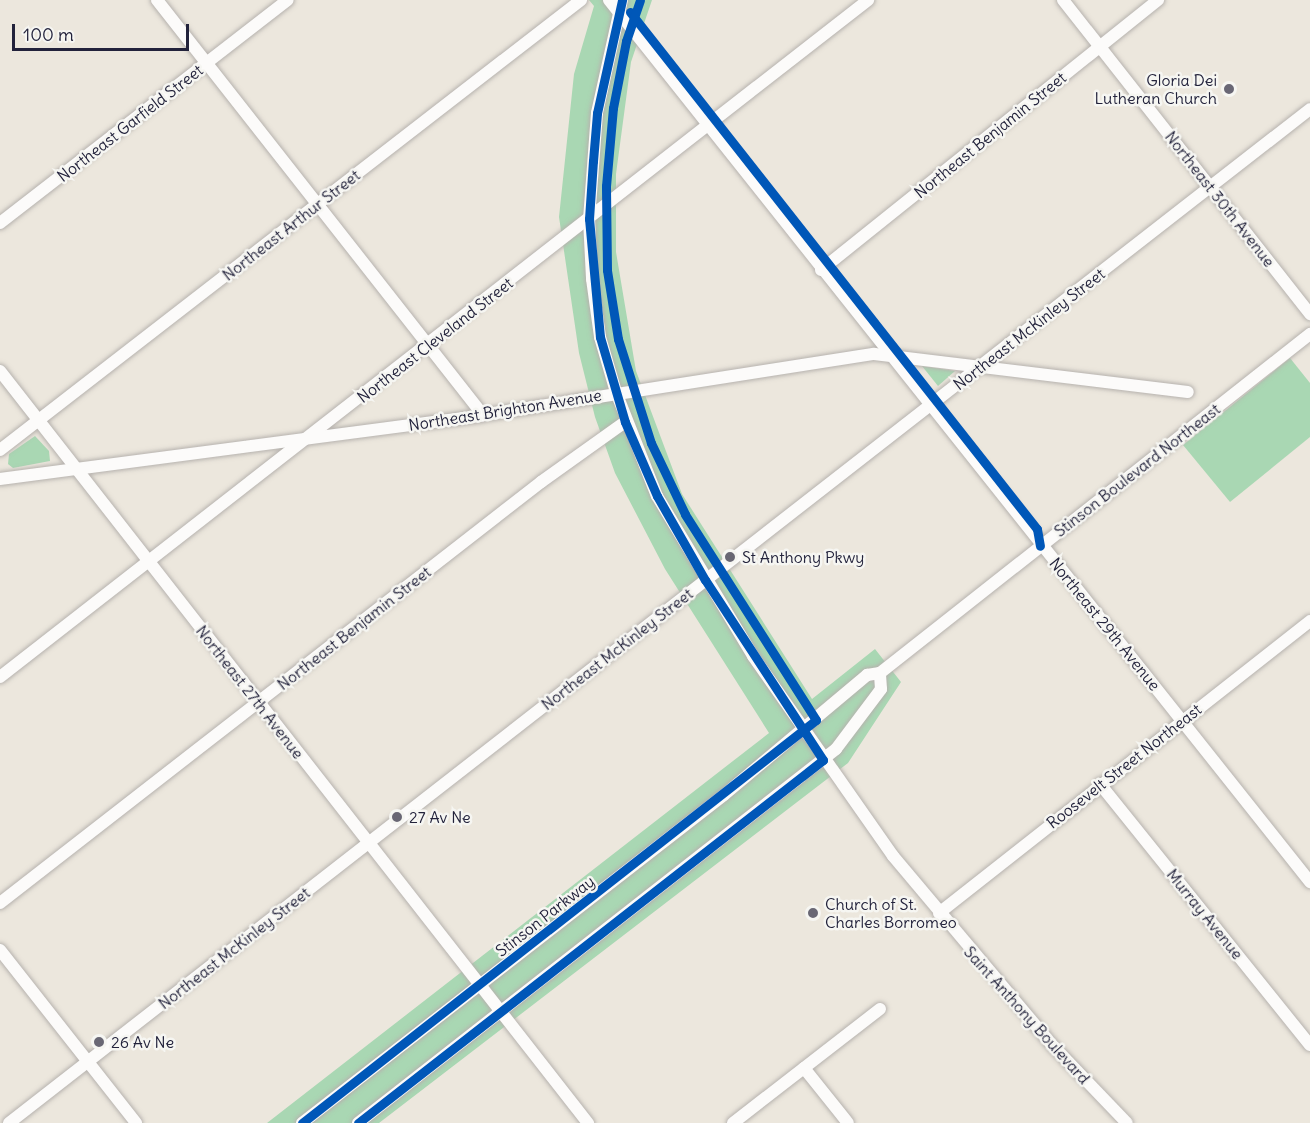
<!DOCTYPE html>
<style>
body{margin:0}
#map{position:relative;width:1310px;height:1123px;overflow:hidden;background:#ece7dd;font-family:Delius,sans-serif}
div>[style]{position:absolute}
.green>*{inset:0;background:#a9d7b3}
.roads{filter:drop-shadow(0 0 2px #b6b2ae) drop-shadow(0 0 2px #b6b2ae)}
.minor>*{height:12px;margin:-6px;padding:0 6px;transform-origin:6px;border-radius:6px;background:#fcfbfa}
.cycleway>*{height:9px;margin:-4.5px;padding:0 4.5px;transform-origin:4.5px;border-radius:4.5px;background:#0057b8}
.dots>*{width:16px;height:16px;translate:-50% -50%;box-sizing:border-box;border:3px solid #f6f6f2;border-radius:50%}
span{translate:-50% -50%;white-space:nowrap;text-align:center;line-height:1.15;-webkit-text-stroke:5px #f6f6f2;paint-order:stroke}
.poi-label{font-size:16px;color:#22223b}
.right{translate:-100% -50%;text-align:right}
.left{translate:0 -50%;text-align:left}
.street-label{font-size:16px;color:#22223b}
.scale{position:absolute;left:12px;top:24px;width:177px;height:27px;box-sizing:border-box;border:3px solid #22223b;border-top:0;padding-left:8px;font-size:18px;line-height:21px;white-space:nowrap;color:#22223b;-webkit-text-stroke:4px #f6f6f2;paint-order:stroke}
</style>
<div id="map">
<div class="green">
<i style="clip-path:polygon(589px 0,652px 0,631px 62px,616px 174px,616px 252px,636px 371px,682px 494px,812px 699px,875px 649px,901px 682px,848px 763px,379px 1123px,267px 1123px,769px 733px,665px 569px,615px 473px,595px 417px,579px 353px,559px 217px,574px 74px,594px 6px)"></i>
<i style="clip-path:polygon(1290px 358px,1310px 383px,1310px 437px,1230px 502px,1183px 445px)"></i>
<i style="clip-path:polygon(922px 366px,955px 371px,938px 386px)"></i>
<i style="clip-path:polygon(35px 436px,49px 451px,50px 461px,13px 468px,8px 464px,9px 454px)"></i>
</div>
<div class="roads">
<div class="minor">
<i style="left:157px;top:0;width:528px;rotate:51.85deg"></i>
<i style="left:609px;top:0;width:1127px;rotate:51.52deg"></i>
<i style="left:622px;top:0;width:116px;rotate:102.5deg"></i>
<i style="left:597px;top:113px;width:106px;rotate:94.3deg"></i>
<i style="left:589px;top:219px;width:60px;rotate:87.1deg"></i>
<i style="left:592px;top:279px;width:59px;rotate:82.1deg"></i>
<i style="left:600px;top:337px;width:57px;rotate:73.8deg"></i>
<i style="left:616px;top:392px;width:112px;rotate:68.5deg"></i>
<i style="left:657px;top:496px;width:187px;rotate:59deg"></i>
<i style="left:753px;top:656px;width:244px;rotate:55deg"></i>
<i style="left:893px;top:856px;width:250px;rotate:49.9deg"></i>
<i style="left:1054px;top:1047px;width:105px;rotate:46.2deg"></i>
<i style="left:1063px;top:0;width:400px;rotate:51.8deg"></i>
<i style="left:0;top:223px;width:364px;rotate:-37.8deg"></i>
<i style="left:821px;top:270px;width:432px;rotate:-38.7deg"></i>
<i style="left:0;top:371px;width:955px;rotate:51.98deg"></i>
<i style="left:0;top:450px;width:735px;rotate:-37.76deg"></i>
<i style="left:0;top:479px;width:487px;rotate:-7.5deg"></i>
<i style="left:483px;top:415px;width:396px;rotate:-8.9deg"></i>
<i style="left:874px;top:354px;width:316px;rotate:6.9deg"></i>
<i style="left:0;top:677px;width:1101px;rotate:-37.95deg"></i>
<i style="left:1100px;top:784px;width:335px;rotate:51.2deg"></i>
<i style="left:0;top:903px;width:686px;rotate:-37.89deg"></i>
<i style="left:541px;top:482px;width:103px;rotate:-35.5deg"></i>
<i style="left:939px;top:913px;width:472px;rotate:-38.2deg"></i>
<i style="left:0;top:950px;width:220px;rotate:51.8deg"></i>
<i style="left:804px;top:1068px;width:70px;rotate:51.3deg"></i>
<i style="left:9px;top:1123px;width:1649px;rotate:-37.93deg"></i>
<i style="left:302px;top:1123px;width:534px;rotate:-37.86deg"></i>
<i style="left:724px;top:795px;width:187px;rotate:-40deg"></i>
<i style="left:867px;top:675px;width:13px;rotate:-9deg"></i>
<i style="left:880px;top:673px;width:548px;rotate:-38.25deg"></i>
<i style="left:358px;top:1123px;width:607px;rotate:-38.04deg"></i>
<i style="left:836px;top:749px;width:75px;rotate:-53.1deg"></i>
<i style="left:881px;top:689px;width:16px;rotate:-94deg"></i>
<i style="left:733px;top:1123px;width:186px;rotate:-37.8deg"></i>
</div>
</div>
<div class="cycleway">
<i style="left:630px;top:12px;width:658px;rotate:51.79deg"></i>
<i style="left:1037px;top:529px;width:17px;rotate:80deg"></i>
<i style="left:302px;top:1123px;width:653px;rotate:-38.1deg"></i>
<i style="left:816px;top:720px;width:244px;rotate:-122.5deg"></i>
<i style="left:685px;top:514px;width:79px;rotate:-115.6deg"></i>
<i style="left:651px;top:443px;width:109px;rotate:-107.6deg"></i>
<i style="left:618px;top:339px;width:70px;rotate:-99.1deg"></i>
<i style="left:607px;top:270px;width:84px;rotate:-90.7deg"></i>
<i style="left:606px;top:186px;width:78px;rotate:-84.9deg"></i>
<i style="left:613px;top:108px;width:68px;rotate:-79deg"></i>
<i style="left:626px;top:41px;width:43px;rotate:-71.1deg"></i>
<i style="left:358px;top:1123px;width:590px;rotate:-37.98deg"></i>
<i style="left:823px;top:760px;width:215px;rotate:-123.2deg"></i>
<i style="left:705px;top:580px;width:97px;rotate:-119.7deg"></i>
<i style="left:657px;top:496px;width:81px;rotate:-113.4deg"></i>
<i style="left:625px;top:422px;width:89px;rotate:-106.4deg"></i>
<i style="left:600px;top:337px;width:119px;rotate:-95.3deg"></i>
<i style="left:589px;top:219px;width:58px;rotate:-86.1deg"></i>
<i style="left:593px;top:161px;width:48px;rotate:-85.2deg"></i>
<i style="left:597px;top:113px;width:116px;rotate:-77.5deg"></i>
</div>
<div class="dots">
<i style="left:1229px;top:89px;background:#696774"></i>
<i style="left:730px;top:557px;background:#696774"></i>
<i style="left:397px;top:817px;background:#696774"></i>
<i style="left:813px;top:913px;background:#696774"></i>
<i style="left:99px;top:1042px;background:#696774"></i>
</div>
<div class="poi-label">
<span class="right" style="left:1217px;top:89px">Gloria Dei<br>Lutheran Church</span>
<span class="left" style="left:742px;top:557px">St Anthony Pkwy</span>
<span class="left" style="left:409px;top:817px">27 Av Ne</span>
<span class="left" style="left:825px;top:913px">Church of St.<br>Charles Borromeo</span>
<span class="left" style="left:111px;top:1042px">26 Av Ne</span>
</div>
<div class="street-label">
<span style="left:130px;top:123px;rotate:-38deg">Northeast Garfield Street</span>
<span style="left:990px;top:135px;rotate:-39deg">Northeast Benjamin Street</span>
<span style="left:1220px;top:199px;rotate:52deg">Northeast 30th Avenue</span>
<span style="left:291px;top:225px;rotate:-38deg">Northeast Arthur Street</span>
<span style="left:1029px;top:329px;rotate:-38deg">Northeast McKinley Street</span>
<span style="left:435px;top:340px;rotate:-38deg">Northeast Cleveland Street</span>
<span style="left:505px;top:410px;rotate:-9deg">Northeast Brighton Avenue</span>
<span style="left:1137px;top:470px;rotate:-38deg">Stinson Boulevard Northeast</span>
<span style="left:1105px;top:624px;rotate:51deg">Northeast 29th Avenue</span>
<span style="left:354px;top:628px;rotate:-38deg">Northeast Benjamin Street</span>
<span style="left:617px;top:649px;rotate:-38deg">Northeast McKinley Street</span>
<span style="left:250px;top:692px;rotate:52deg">Northeast 27th Avenue</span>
<span style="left:1124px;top:766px;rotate:-38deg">Roosevelt Street Northeast</span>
<span style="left:1205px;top:914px;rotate:51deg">Murray Avenue</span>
<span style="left:545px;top:916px;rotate:-38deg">Stinson Parkway</span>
<span style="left:234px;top:948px;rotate:-38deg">Northeast McKinley Street</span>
<span style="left:1027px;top:1015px;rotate:48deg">Saint Anthony Boulevard</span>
</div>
<div class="scale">100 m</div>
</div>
